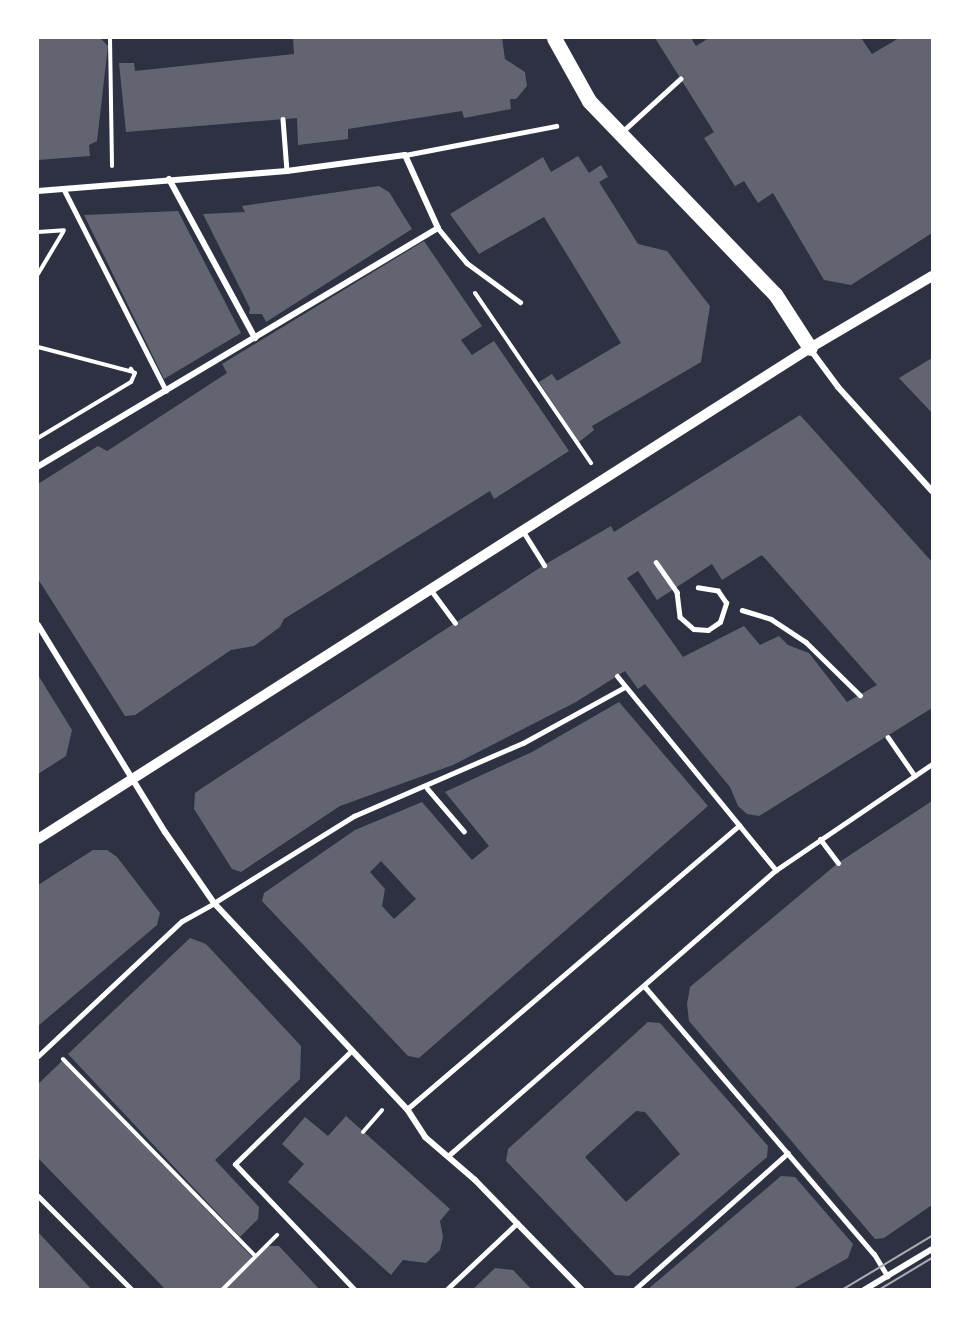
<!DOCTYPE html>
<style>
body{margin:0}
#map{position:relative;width:970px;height:1327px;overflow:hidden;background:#2d3142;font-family:Karla,sans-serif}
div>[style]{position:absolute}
.building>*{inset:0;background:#626471}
.path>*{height:4px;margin:-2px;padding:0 2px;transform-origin:2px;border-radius:2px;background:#fff}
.service>*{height:4.5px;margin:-2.25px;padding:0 2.25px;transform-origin:2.25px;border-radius:2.25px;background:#fff}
.pedestrian>*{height:5px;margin:-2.5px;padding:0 2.5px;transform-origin:2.5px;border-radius:2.5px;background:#fff}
.minor>*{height:6px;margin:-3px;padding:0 3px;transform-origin:3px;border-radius:3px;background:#fff}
.tertiary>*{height:10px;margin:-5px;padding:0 5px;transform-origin:5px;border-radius:5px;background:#fff}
.primary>*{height:15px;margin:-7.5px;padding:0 7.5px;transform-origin:7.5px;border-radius:7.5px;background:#fff}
.tram>*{height:1.5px;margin:-0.75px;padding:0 0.75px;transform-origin:0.75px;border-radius:0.75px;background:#abadb3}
span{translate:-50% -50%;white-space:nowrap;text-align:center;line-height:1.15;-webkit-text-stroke:4.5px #fff;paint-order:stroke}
.frame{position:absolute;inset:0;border:39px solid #fff;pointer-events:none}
</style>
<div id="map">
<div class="building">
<i style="clip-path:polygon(38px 38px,100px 38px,108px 46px,97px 141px,89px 145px,90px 156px,38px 160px)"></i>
<i style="clip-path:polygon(293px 38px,502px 38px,505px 59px,525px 72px,527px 86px,516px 99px,510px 99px,511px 109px,464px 118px,462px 111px,348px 129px,348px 139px,298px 145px,297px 118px,126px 132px,119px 63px,134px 63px,135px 71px,294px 54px)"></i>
<i style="clip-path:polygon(655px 38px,691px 38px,696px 46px,709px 38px,861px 38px,872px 54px,899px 38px,932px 38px,932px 233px,851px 285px,824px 280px,773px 193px,758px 203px,744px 181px,735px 186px,704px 138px,714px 132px)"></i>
<i style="clip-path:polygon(578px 156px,589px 173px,601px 165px,608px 177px,599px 182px,638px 244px,667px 251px,710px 306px,701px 362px,592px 426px,594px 430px,579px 442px,539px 382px,552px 374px,557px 381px,621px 343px,544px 217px,479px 254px,450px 214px,543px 157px,551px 172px)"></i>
<i style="clip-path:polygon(379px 186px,389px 192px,412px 229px,266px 322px,262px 314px,249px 314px,250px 308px,203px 214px,245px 212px,242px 206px)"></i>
<i style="clip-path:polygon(178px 211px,241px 333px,164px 379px,84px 215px)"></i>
<i style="clip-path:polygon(424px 241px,482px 326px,461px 340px,472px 355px,494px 341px,569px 451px,494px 499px,490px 491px,284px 619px,280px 627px,254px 646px,231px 650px,135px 715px,125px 716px,38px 579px,38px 484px,98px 446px,107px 451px,115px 446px,227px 373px,222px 364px)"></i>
<i style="clip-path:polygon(932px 358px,932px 413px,899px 378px)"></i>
<i style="clip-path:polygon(evenodd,800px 415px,932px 562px,932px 708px,759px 816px,747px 814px,738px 806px,730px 787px,645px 684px,638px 689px,625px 671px,576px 702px,453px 765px,340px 806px,241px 872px,232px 869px,194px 809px,195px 793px,202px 788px,544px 565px,611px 526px,614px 532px,800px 415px,762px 555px,877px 685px,847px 702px,809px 653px,788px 645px,779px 636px,760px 645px,744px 626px,683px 657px,627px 578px,638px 571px,657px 600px,712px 564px,722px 580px,762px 555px)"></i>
<i style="clip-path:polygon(38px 675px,72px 730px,66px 756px,38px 774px)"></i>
<i style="clip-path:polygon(evenodd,619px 702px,708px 806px,419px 1058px,408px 1056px,262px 901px,264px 893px,355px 830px,422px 802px,472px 860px,489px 846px,445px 792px,532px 752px,619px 702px,381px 861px,416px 899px,394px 919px,382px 906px,385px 889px,370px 872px,381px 861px)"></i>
<i style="clip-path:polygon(932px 801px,932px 1205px,884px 1238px,875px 1239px,689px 1021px,687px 1004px,690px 987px,838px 863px)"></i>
<i style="clip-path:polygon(93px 850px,107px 850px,117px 857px,160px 913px,157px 925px,38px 1026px,38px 885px)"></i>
<i style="clip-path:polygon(190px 938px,206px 944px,301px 1046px,300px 1079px,215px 1160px,259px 1207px,258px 1219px,240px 1237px,68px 1054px)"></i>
<i style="clip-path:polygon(evenodd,648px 1022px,660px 1023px,768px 1146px,767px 1157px,629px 1276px,615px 1275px,506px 1161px,508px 1149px,648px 1022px,636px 1111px,645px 1112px,680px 1154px,626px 1202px,585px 1157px,636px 1111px)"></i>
<i style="clip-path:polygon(63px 1060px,253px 1258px,267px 1246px,279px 1246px,320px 1290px,166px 1290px,38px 1158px,38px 1084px)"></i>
<i style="clip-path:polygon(346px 1116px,450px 1209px,440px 1221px,443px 1237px,440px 1250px,426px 1263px,403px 1260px,391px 1275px,288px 1182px,304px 1164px,282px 1144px,305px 1117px,328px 1136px)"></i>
<i style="clip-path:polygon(781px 1176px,795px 1177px,853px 1244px,848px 1258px,791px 1290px,647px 1290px)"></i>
<i style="clip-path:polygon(38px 1232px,79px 1276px,92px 1290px,38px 1290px)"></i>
<i style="clip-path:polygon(495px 1268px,513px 1270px,532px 1290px,472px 1290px)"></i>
</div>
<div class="path">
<i style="left:110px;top:38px;width:128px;rotate:89.1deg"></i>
<i style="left:38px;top:232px;width:26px;rotate:-4deg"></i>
<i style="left:38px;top:274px;width:49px;rotate:-59.2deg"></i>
<i style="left:475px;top:293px;width:206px;rotate:55.7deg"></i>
<i style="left:38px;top:347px;width:98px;rotate:14.7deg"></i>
<i style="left:133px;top:372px;width:4px;rotate:-124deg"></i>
<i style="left:38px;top:438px;width:109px;rotate:-31.1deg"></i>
<i style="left:131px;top:382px;width:10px;rotate:-66deg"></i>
<i style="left:63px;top:1059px;width:275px;rotate:45.7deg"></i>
<i style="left:363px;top:1132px;width:29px;rotate:-49deg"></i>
<i style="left:222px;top:1290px;width:78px;rotate:-45deg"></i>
</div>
<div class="service">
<i style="left:283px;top:119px;width:52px;rotate:85.6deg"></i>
<i style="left:622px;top:132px;width:79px;rotate:-42.4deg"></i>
<i style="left:438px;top:228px;width:45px;rotate:50.4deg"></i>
<i style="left:467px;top:263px;width:66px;rotate:36.3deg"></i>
<i style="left:656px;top:562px;width:37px;rotate:55deg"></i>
<i style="left:677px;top:592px;width:25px;rotate:83deg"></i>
<i style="left:680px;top:617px;width:18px;rotate:41deg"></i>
<i style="left:694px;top:629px;width:14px;rotate:4deg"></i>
<i style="left:708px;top:630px;width:14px;rotate:-34deg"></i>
<i style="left:720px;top:622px;width:20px;rotate:-72deg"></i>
<i style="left:726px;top:603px;width:14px;rotate:-124deg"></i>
<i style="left:718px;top:591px;width:20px;rotate:-171deg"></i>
<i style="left:742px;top:610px;width:30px;rotate:17deg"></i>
<i style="left:771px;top:619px;width:42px;rotate:33.3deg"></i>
<i style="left:806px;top:642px;width:76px;rotate:44.5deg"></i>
<i style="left:888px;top:737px;width:47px;rotate:55.3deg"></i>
<i style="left:427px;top:788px;width:57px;rotate:49.3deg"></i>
<i style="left:214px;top:903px;width:165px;rotate:-31.9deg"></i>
<i style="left:354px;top:816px;width:184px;rotate:-23.4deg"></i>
<i style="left:523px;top:743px;width:116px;rotate:-28.8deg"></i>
</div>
<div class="pedestrian">
<i style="left:405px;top:155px;width:154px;rotate:-10.9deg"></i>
<i style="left:64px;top:190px;width:225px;rotate:63.1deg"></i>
<i style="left:524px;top:533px;width:38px;rotate:58deg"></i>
<i style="left:430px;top:589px;width:42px;rotate:53.7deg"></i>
<i style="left:617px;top:676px;width:251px;rotate:50.7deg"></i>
<i style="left:820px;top:839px;width:30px;rotate:53deg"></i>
<i style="left:644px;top:986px;width:353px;rotate:49.4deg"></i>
<i style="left:874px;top:1254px;width:26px;rotate:59deg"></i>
<i style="left:351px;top:1051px;width:162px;rotate:135.8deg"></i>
<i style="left:235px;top:1164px;width:174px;rotate:46.4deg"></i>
<i style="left:38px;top:1056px;width:197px;rotate:-43.2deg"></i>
<i style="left:182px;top:921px;width:37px;rotate:-29deg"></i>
<i style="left:407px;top:1109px;width:437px;rotate:-40.5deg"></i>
<i style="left:449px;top:1155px;width:434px;rotate:-41.1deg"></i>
<i style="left:776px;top:870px;width:189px;rotate:-34.2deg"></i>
<i style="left:38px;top:1196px;width:133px;rotate:45deg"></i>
<i style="left:446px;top:1290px;width:98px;rotate:-43.3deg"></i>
<i style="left:634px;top:1290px;width:206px;rotate:-41.7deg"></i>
</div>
<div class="minor">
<i style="left:169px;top:179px;width:181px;rotate:61.6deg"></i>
<i style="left:38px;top:191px;width:250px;rotate:-4.6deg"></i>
<i style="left:287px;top:171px;width:119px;rotate:-7.7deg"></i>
<i style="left:405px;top:155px;width:80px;rotate:65.7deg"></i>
<i style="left:438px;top:228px;width:465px;rotate:149.2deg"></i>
<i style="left:810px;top:349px;width:47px;rotate:53.6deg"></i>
<i style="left:838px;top:387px;width:140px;rotate:47.9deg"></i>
<i style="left:38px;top:625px;width:243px;rotate:58.5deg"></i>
<i style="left:165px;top:832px;width:86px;rotate:55.4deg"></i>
<i style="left:214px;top:903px;width:282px;rotate:46.9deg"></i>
<i style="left:407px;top:1109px;width:33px;rotate:57deg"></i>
<i style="left:425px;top:1137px;width:66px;rotate:40.7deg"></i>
<i style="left:475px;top:1180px;width:153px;rotate:45.8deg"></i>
<i style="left:864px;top:1290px;width:79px;rotate:-31.1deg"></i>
</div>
<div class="tertiary">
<i style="left:38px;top:839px;width:915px;rotate:-32.46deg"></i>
<i style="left:810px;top:348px;width:142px;rotate:-30.5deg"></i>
</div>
<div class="primary">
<i style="left:554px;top:38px;width:72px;rotate:60.9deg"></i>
<i style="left:589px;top:101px;width:268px;rotate:46.1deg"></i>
<i style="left:775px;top:294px;width:64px;rotate:57.1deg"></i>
</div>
<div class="tram">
<i style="left:842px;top:1290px;width:105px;rotate:-31deg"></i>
<i style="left:879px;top:1290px;width:62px;rotate:-31.1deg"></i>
</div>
<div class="frame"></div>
</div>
